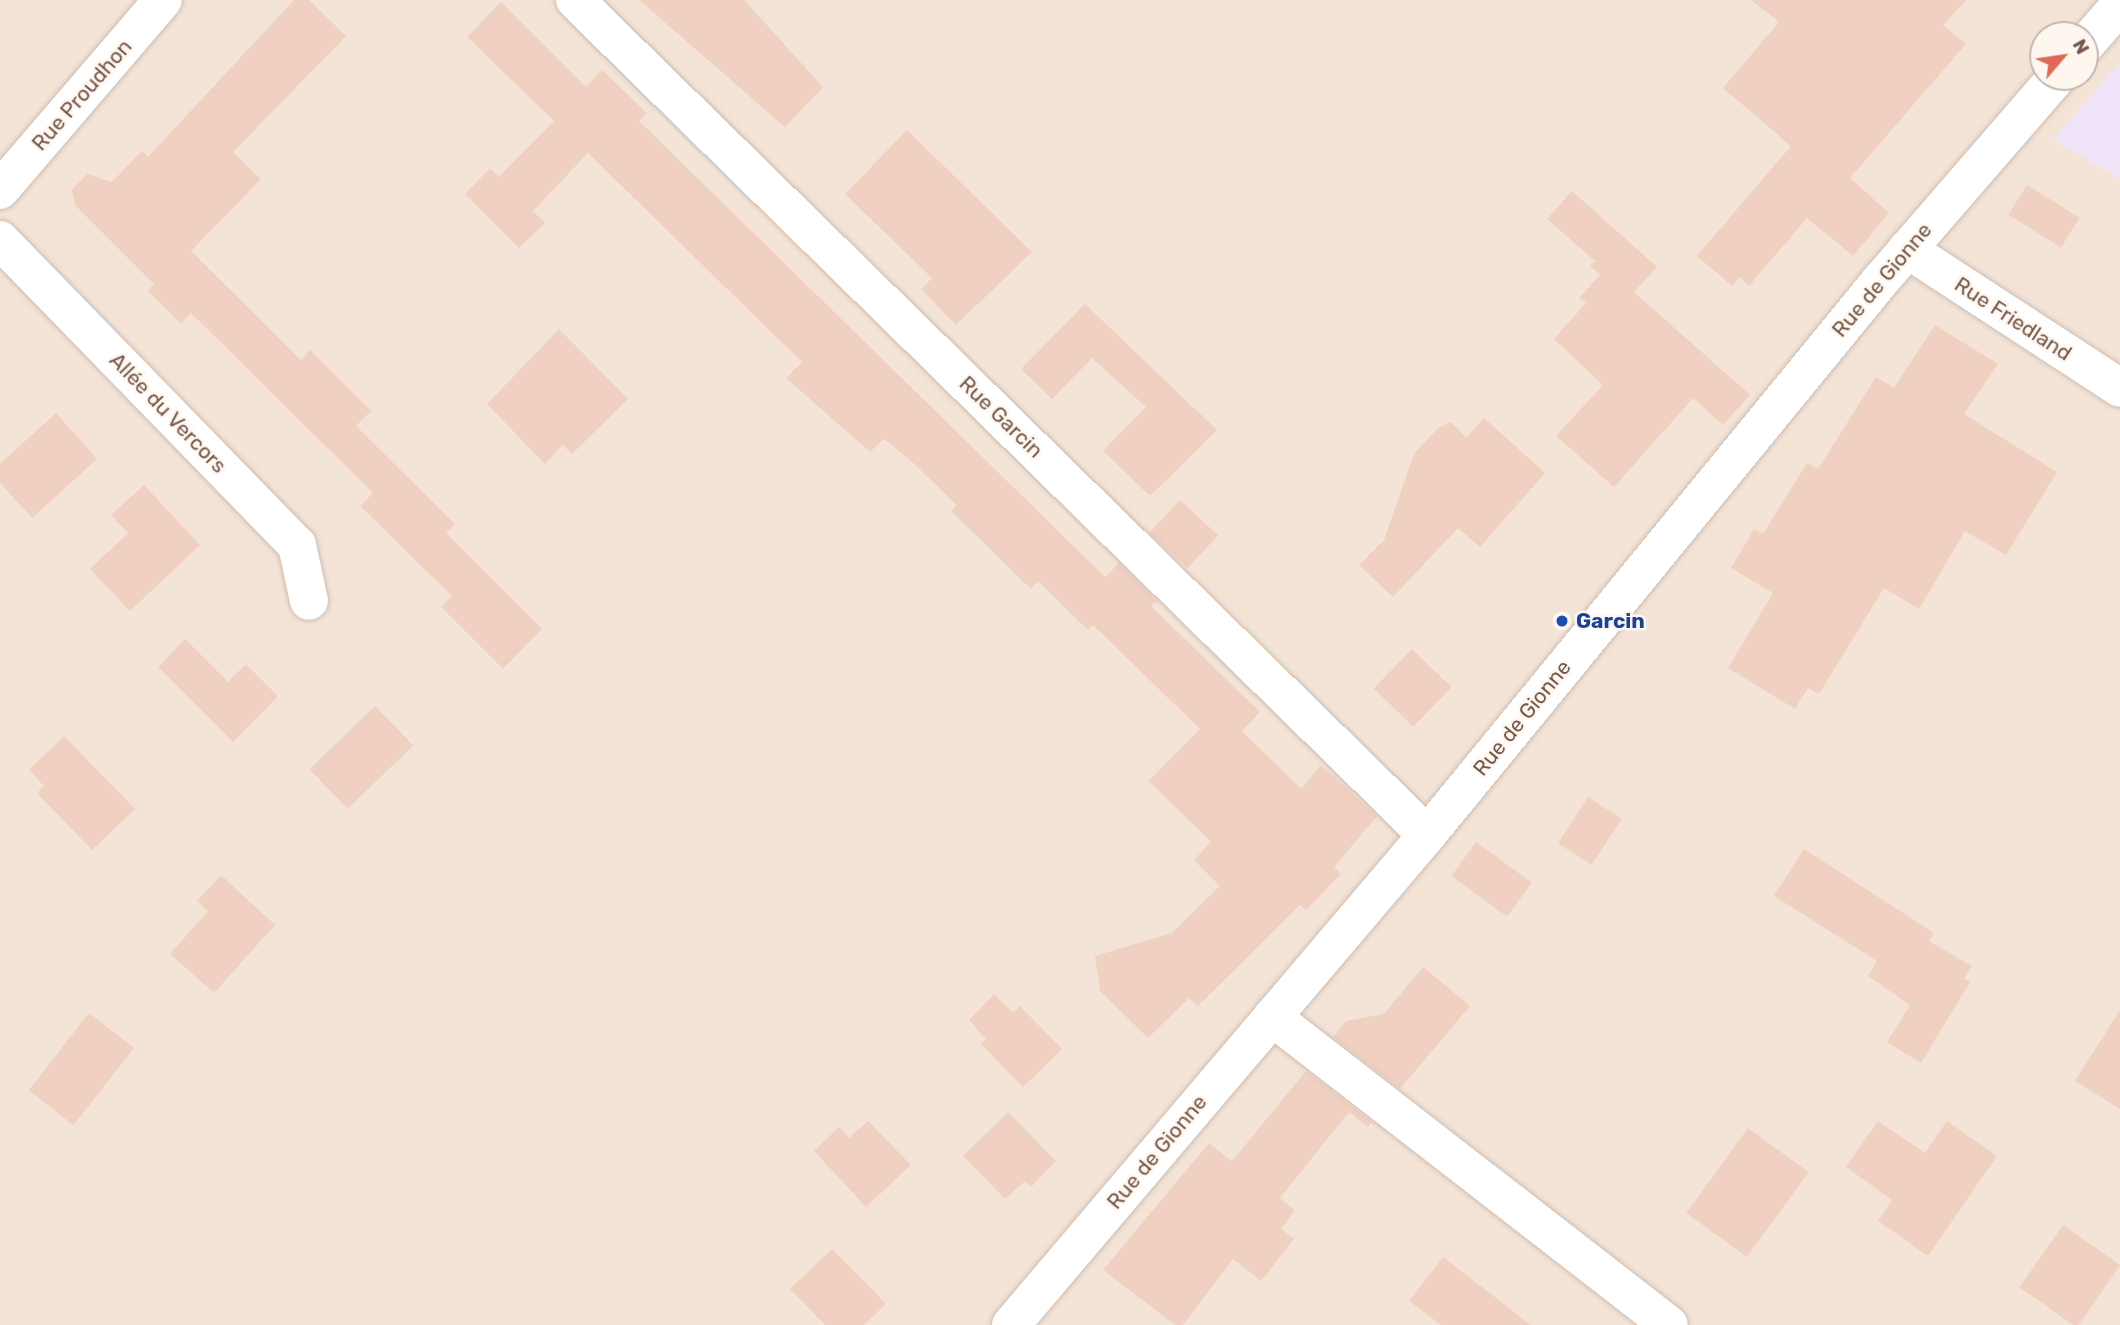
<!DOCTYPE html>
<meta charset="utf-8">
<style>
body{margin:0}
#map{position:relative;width:2120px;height:1325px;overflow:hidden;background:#fcf3e8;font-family:Rubik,sans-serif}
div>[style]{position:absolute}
.residential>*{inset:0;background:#f3e4d7}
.education>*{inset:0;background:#f0e5f8}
.building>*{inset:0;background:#f0d0c1;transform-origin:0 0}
.roads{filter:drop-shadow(0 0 2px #cfbcb1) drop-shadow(0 0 2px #cfbcb1)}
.minor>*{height:38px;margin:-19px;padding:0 19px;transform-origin:19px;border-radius:19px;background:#fff}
.dots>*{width:19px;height:19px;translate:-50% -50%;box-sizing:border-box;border:4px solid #fef7ef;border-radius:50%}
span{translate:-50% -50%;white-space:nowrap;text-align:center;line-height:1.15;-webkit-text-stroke:5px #fef7ef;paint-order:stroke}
.street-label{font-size:21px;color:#75584d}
.transit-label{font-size:21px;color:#164399;font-weight:700}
.left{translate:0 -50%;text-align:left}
.north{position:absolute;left:2029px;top:21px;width:70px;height:70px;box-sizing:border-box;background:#fef7ef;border:2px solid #c7b7ae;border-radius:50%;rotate:61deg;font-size:19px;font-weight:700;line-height:28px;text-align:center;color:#75584d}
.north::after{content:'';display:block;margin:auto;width:24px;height:32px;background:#df6954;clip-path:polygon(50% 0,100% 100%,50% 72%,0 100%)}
</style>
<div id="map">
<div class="residential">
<i style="clip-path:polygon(evenodd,0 0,2120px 0,2120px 1325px,0 1325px,0 0,2043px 35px,2085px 35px,2085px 77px,2043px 77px,2043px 35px)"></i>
</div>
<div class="education">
<i style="clip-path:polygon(2120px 63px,2120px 179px,2053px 139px)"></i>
</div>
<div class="building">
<i style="clip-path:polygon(294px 0,309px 0,346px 36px,233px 152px,261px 179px,191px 251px,301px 360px,310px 350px,371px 411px,356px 426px,455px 524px,446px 533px,542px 629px,503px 669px,441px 607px,452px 596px,360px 506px,373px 493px,191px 313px,181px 323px,148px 291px,154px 284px,75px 205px,72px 190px,87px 174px,112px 182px,142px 151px,148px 157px)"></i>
<i style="clip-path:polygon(639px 0,744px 0,823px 87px,785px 127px)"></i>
<i style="clip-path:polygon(1751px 0,1966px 0,1943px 25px,1966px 44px,1850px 178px,1889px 213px,1853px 256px,1807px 218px,1749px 286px,1740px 277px,1732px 286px,1697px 256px,1791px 146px,1723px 88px,1779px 22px)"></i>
<i style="clip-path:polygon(501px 2px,586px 87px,602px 70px,647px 113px,639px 121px,1105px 577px,1119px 563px,1157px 601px,1151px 606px,1260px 712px,1242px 731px,1301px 789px,1321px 765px,1377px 816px,1334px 867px,1341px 874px,1306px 910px,1300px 905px,1198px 1006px,1189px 998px,1148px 1038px,1100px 991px,1095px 956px,1172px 933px,1220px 886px,1194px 860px,1211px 842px,1149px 781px,1200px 729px,1093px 625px,1088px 630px,1038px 581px,1031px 589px,951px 511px,957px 505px,909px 459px,884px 439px,870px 452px,786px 378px,802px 362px,588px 153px,533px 211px,545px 223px,519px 248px,465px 194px,490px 168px,499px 177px,554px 121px,467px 37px)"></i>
<i style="clip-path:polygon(907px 130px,1032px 252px,956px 325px,921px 289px,932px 278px,845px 194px)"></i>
<i style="left:2027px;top:185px;width:62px;height:35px;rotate:32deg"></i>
<i style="clip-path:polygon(1572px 191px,1657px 267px,1634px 292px,1750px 395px,1723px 425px,1693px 398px,1614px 487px,1556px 436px,1603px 385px,1554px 339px,1586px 303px,1579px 298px,1600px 275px,1590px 266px,1595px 261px,1547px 219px)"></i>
<i style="clip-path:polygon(1085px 304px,1217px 430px,1150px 496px,1103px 451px,1146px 407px,1092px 358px,1052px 399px,1021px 369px)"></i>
<i style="clip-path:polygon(1935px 325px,1998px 364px,1964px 414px,2057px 472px,2006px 555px,1965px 531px,1919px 609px,1884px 588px,1819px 694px,1808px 688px,1795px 709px,1728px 668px,1773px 593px,1731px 568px,1754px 529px,1763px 534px,1807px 463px,1818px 469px,1876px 377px,1894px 388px)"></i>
<i style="clip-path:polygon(559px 329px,628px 399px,572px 454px,563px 445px,545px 464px,487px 404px)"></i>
<i style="clip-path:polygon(56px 413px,97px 459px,32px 518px,0 483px,0 464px)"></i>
<i style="clip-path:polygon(1484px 418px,1545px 473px,1480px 547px,1458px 528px,1393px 597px,1359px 565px,1384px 540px,1414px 454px,1438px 428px,1451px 422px,1466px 438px)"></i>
<i style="clip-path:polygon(144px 485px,200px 545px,130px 611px,90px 569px,128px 533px,111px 515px)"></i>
<i style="left:1180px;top:500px;width:52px;height:45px;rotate:43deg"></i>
<i style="clip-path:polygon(185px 639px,228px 682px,246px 664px,278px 696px,233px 742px,158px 667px)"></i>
<i style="left:1412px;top:649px;width:55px;height:55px;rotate:44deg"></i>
<i style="left:375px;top:706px;width:55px;height:91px;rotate:46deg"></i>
<i style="clip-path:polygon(64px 736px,135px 809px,92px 850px,37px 793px,44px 786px,29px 770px)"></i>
<i style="left:1588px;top:797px;width:40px;height:55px;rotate:33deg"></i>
<i style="left:1476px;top:842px;width:69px;height:42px;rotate:36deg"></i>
<i style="clip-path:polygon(1804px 849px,1934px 933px,1929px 941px,1972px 966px,1964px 979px,1970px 982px,1921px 1063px,1887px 1042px,1910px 1005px,1868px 976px,1877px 961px,1774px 896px)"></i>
<i style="clip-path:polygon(221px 875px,275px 925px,214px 993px,170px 954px,208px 911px,197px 901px)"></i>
<i style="clip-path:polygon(1423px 967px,1470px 1006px,1400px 1089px,1333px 1037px,1346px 1021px,1384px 1014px)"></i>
<i style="clip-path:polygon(994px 994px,1013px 1013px,1020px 1006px,1062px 1049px,1023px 1087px,981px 1044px,986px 1039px,969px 1020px)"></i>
<i style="clip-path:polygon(2120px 1010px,2120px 1109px,2075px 1081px)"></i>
<i style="left:89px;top:1013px;width:57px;height:98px;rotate:38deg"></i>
<i style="clip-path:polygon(1306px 1071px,1372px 1122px,1368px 1127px,1349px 1112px,1280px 1198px,1295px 1210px,1281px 1229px,1294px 1239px,1261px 1281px,1233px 1259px,1183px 1325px,1175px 1325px,1103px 1270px,1209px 1143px,1232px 1161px)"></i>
<i style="clip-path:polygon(1008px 1112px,1056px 1161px,1031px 1187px,1025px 1181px,1005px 1199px,963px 1156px)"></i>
<i style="clip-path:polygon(868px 1121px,911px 1165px,866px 1207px,814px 1151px,839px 1127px,849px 1138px)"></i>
<i style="clip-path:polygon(1878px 1121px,1925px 1153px,1947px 1121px,1997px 1156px,1928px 1256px,1878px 1221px,1892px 1200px,1846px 1167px)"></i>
<i style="left:1748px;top:1128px;width:75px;height:105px;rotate:36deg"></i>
<i style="left:2063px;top:1225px;width:70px;height:76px;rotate:35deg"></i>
<i style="clip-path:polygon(832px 1249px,886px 1304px,864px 1325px,825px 1325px,790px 1289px)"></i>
<i style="clip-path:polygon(1443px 1257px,1531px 1325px,1441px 1325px,1409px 1301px)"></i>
</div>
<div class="roads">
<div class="minor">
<i style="left:575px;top:0;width:1193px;rotate:44.42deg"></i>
<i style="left:2085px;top:45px;width:53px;rotate:-48.8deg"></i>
<i style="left:0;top:190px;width:250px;rotate:-49.4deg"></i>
<i style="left:0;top:240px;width:426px;rotate:45.8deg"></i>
<i style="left:297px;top:545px;width:57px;rotate:77.9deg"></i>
<i style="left:1907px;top:249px;width:254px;rotate:33.1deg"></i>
<i style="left:1272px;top:1017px;width:502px;rotate:37.8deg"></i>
<i style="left:1011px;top:1325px;width:643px;rotate:-49.67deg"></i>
<i style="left:1427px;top:835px;width:717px;rotate:-50.72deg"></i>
<i style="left:1881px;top:280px;width:269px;rotate:-49.1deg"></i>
</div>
</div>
<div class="dots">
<i style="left:1562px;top:621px;background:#1a4fb4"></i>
</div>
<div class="street-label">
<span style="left:82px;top:95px;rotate:-49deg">Rue Proudhon</span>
<span style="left:1882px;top:280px;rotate:-50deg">Rue de Gionne</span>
<span style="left:2013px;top:319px;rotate:33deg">Rue Friedland</span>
<span style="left:168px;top:413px;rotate:46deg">Allée du Vercors</span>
<span style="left:1001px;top:417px;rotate:44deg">Rue Garcin</span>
<span style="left:1522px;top:718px;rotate:-51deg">Rue de Gionne</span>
<span style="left:1157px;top:1152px;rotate:-50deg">Rue de Gionne</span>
</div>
<div class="transit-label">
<span class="left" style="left:1576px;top:621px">Garcin</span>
</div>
<div class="north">N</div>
</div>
